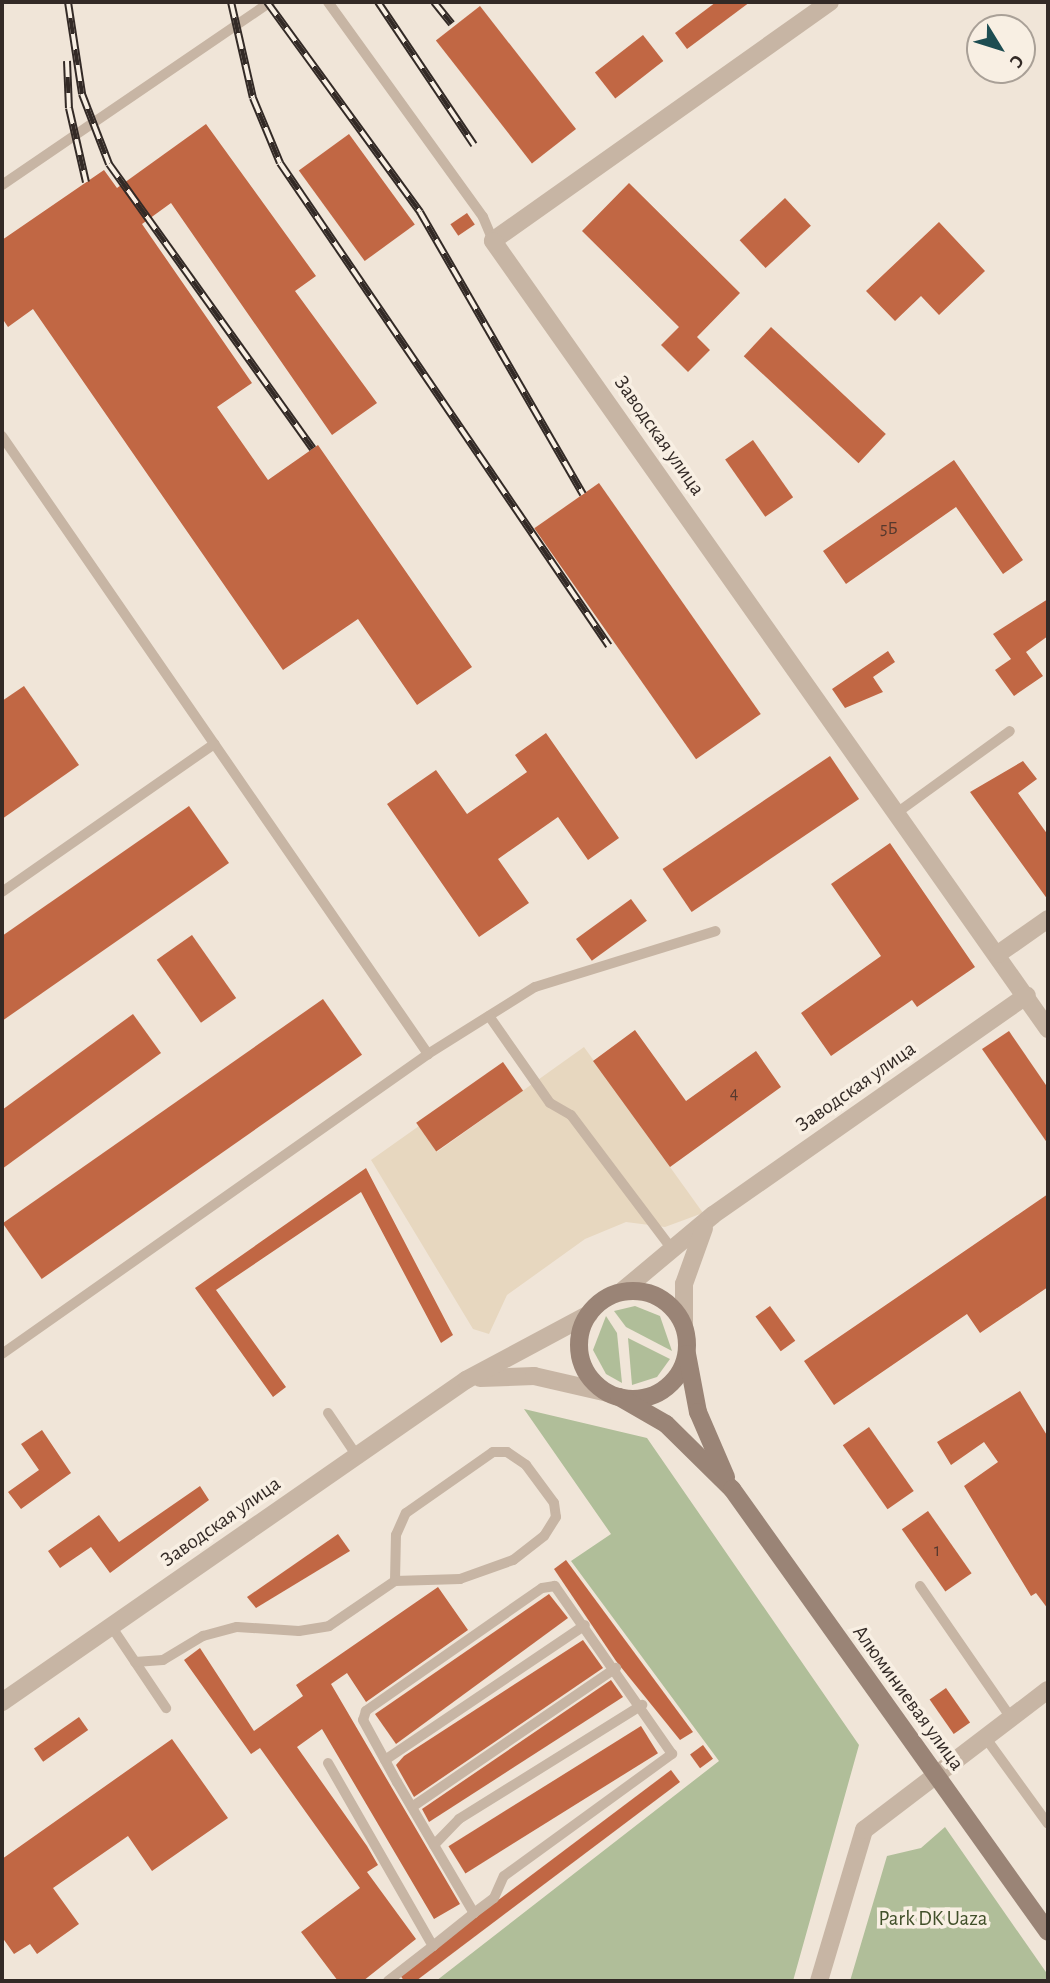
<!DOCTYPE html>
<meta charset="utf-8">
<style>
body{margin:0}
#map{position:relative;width:1050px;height:1983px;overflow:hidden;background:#f0e5d8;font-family:"Alegreya Sans",sans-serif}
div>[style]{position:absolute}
.green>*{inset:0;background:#b0be99}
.plaza>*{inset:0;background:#e7d7bf}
.building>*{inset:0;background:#c16744;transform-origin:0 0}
.service>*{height:10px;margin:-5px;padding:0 5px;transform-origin:5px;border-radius:5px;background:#c7b5a4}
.minor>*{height:18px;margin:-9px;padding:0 9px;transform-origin:9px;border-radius:9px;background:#c7b5a4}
.tertiary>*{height:18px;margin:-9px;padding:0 9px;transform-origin:9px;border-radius:9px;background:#c7b5a4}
.secondary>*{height:18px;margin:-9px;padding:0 9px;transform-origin:9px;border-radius:9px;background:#9a8476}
.secondary>.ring{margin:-9px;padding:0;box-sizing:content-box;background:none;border:18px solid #9a8476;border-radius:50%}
.rail>*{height:8px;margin-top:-4px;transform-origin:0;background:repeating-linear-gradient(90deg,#f8efe3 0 16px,#332a26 0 32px);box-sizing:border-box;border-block:2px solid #332a26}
span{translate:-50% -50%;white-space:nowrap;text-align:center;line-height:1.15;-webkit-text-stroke:7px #f8efe3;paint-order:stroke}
.number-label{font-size:18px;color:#56392e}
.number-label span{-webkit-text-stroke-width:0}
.street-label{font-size:21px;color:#332a26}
.park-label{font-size:21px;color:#41502a}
.frame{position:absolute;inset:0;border:4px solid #332a26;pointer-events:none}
.north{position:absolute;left:966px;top:14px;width:70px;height:70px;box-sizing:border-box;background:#f8efe3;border:2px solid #a9a097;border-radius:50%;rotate:128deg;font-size:19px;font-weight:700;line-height:28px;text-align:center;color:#332a26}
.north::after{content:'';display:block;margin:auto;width:24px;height:32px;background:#1d4d52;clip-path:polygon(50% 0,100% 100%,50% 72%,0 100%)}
</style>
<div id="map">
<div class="green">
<i style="clip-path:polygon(635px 1306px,660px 1316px,672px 1351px,626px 1327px,614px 1311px)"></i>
<i style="clip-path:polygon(606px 1316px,617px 1333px,622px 1383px,606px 1374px,593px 1350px)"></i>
<i style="clip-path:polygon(628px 1338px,670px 1359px,657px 1377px,632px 1385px)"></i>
<i style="clip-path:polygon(524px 1409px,647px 1438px,859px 1745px,793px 1981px,436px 1981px,719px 1761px,571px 1561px,611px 1534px)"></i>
<i style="clip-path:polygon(945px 1827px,1048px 1975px,1048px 1981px,850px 1981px,887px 1856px,921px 1848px)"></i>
</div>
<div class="plaza">
<i style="clip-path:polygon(584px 1047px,703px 1213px,665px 1227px,626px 1222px,585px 1239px,507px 1295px,489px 1334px,473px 1329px,371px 1160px,419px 1126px,437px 1152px)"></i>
</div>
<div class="building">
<i style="clip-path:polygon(716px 2px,750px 2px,687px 49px,675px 33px)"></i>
<i style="left:480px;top:6px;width:156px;height:56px;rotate:52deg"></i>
<i style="left:643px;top:35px;width:33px;height:61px;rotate:52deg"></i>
<i style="clip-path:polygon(206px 124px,316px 276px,295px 291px,377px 403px,332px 435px,171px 203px,142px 224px,252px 383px,217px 407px,268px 480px,318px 445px,472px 667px,417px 705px,358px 619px,283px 670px,33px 309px,8px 327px,2px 318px,2px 240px,104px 170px,117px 188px)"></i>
<i style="left:349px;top:134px;width:112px;height:62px;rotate:54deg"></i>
<i style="clip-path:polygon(629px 183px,740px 293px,697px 337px,710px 350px,688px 372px,661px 345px,679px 327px,582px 231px)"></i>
<i style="left:785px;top:198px;width:38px;height:62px;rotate:47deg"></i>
<i style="left:467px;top:213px;width:14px;height:20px;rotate:56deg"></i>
<i style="clip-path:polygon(939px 222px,985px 271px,939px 315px,921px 296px,895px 321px,866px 291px)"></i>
<i style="left:771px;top:327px;width:157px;height:40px;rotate:43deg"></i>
<i style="left:753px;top:440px;width:70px;height:34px;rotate:55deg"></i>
<i style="clip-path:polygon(954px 460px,1023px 560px,1003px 574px,956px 507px,846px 584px,823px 551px)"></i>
<i style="left:599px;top:483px;width:282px;height:79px;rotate:55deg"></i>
<i style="clip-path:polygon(1048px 599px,1048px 636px,1026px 652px,1043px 676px,1014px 696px,995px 670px,1011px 659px,993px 634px)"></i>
<i style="clip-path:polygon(888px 651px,895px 662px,873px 677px,883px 692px,845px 708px,832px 689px)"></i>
<i style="clip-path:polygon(24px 686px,79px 765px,2px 819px,2px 701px)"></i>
<i style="clip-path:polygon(546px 733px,619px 838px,588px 860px,558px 817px,498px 859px,529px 903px,479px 937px,387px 804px,436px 770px,467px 814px,527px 772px,515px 755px)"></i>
<i style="left:830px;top:756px;width:52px;height:202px;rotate:56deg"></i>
<i style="clip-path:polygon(1023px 761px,1037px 779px,1018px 793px,1048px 835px,1048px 900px,970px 792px)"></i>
<i style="clip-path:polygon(189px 806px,229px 863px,2px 1021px,2px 936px)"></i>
<i style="clip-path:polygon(890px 843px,975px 967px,917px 1007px,912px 1000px,831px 1056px,801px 1013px,881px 956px,831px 884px)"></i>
<i style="left:631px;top:899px;width:27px;height:68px;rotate:54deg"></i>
<i style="left:192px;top:935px;width:77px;height:43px;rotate:55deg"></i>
<i style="left:323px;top:999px;width:68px;height:391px;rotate:55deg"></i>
<i style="clip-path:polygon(133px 1014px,161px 1053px,2px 1169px,2px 1110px)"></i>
<i style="clip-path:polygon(635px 1030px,686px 1101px,756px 1051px,781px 1087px,670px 1167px,593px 1061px)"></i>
<i style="clip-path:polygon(1009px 1031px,1048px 1088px,1048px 1144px,982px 1049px)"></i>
<i style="left:503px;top:1062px;width:35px;height:106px;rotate:55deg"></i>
<i style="clip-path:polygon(366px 1168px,453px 1335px,441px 1343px,361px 1192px,216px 1290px,286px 1387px,273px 1397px,195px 1288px)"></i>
<i style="clip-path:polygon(1048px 1194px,1048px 1287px,980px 1333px,967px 1314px,834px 1405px,804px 1361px)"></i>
<i style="left:770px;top:1306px;width:43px;height:18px;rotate:54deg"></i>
<i style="clip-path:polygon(1020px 1391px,1048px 1437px,1048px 1609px,1036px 1593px,1031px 1596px,964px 1486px,998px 1462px,984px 1442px,951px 1465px,937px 1442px)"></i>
<i style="left:869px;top:1427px;width:78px;height:32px;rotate:55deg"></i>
<i style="clip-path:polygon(42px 1430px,71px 1473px,21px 1509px,8px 1492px,39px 1470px,21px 1444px)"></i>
<i style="clip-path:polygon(200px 1486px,209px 1500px,110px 1573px,91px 1547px,60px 1568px,48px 1551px,99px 1515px,119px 1542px)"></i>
<i style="left:928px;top:1511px;width:76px;height:32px;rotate:55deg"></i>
<i style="clip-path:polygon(338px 1534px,350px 1551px,256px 1608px,247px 1597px)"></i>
<i style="clip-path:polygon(566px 1560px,693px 1732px,680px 1740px,616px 1661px,554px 1569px)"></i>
<i style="clip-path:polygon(438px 1587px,468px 1630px,366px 1702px,347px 1673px,331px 1684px,460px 1904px,434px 1919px,322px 1729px,297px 1747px,367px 1846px,378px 1865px,367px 1872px,416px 1939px,363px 1981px,338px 1981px,301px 1932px,360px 1888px,260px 1748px,251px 1754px,184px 1660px,200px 1648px,254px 1731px,303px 1696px,296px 1685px)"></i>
<i style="clip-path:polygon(549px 1594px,568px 1618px,396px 1744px,375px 1714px)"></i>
<i style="clip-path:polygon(583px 1640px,603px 1668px,414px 1797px,396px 1765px,404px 1756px)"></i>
<i style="clip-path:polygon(611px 1680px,623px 1697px,429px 1822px,422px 1809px)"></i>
<i style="left:946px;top:1688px;width:42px;height:20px;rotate:55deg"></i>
<i style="left:79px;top:1717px;width:16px;height:55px;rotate:55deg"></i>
<i style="left:641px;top:1726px;width:32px;height:227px;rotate:58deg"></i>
<i style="clip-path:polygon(172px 1739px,228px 1818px,152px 1871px,128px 1836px,53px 1888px,79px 1924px,37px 1954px,30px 1944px,14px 1954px,2px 1937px,2px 1859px)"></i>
<i style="left:703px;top:1745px;width:17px;height:16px;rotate:54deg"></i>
<i style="left:671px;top:1770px;width:15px;height:340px;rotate:53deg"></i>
</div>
<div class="service">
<i style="left:328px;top:2px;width:265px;rotate:54.2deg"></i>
<i style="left:483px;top:217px;width:26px;rotate:67deg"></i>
<i style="left:2px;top:185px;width:325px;rotate:-34.3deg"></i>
<i style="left:2px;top:436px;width:751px;rotate:55.42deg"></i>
<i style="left:428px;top:1054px;width:126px;rotate:-32.1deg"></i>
<i style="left:535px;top:987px;width:189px;rotate:-17.2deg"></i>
<i style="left:898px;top:812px;width:138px;rotate:-35.9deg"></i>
<i style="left:2px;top:892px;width:259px;rotate:-34.9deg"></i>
<i style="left:489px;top:1016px;width:106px;rotate:55deg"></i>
<i style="left:550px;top:1103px;width:24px;rotate:30deg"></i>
<i style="left:571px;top:1115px;width:168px;rotate:53deg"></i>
<i style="left:2px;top:1354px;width:521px;rotate:-35.15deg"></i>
<i style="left:328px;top:1413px;width:52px;rotate:56deg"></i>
<i style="left:920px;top:1586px;width:160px;rotate:55.4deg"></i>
<i style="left:111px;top:1626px;width:99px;rotate:56.1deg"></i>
<i style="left:135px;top:1662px;width:28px;rotate:-4deg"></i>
<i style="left:163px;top:1660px;width:47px;rotate:-31deg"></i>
<i style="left:203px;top:1636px;width:35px;rotate:-15deg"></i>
<i style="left:237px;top:1627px;width:62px;rotate:3.7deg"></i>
<i style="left:299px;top:1631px;width:30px;rotate:-9deg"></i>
<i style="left:329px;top:1626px;width:80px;rotate:-34.3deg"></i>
<i style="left:395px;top:1581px;width:46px;rotate:-88.8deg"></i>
<i style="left:396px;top:1535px;width:24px;rotate:-66deg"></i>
<i style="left:406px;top:1513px;width:106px;rotate:-35deg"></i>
<i style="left:493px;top:1452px;width:14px"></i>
<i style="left:507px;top:1452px;width:23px;rotate:34deg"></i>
<i style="left:526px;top:1465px;width:47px;rotate:53.6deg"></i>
<i style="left:554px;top:1503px;width:14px;rotate:82deg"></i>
<i style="left:556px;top:1517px;width:22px;rotate:122deg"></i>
<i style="left:544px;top:1536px;width:39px;rotate:142deg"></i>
<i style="left:513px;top:1560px;width:56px;rotate:160.3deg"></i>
<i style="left:460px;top:1579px;width:65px;rotate:178.2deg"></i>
<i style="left:985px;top:1737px;width:107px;rotate:54.1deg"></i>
<i style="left:385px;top:1760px;width:241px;rotate:-34deg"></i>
<i style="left:328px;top:1763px;width:211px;rotate:60.2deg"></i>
<i style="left:412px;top:1807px;width:247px;rotate:-34.3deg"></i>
<i style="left:434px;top:1845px;width:36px;rotate:-46deg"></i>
<i style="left:459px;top:1819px;width:216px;rotate:-31.9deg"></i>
<i style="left:388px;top:1981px;width:57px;rotate:-37.9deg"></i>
<i style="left:433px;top:1946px;width:53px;rotate:-38.8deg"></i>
<i style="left:474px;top:1913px;width:25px;rotate:-37deg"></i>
<i style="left:494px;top:1898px;width:24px;rotate:-66deg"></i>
<i style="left:504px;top:1876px;width:208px;rotate:-36deg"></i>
<i style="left:672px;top:1754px;width:205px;rotate:-124.9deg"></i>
<i style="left:555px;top:1586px;width:13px;rotate:171deg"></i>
<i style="left:542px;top:1588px;width:215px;rotate:145.1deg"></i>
<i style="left:366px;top:1711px;width:9px;rotate:108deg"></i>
<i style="left:363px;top:1720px;width:71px;rotate:61.3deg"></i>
<i style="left:397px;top:1782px;width:152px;rotate:59.6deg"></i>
</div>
<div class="minor">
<i style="left:830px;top:2px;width:413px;rotate:144.7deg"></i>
<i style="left:493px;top:241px;width:964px;rotate:54.84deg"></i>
<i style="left:998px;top:954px;width:61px;rotate:-35deg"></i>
<i style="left:621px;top:1292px;width:120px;rotate:-39.9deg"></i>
<i style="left:713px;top:1215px;width:383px;rotate:-35deg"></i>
<i style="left:684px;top:1325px;width:41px;rotate:-90deg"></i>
<i style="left:684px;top:1284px;width:59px;rotate:-70.3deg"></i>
<i style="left:819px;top:1981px;width:158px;rotate:-73.4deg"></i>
<i style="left:864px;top:1830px;width:231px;rotate:-37.3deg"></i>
</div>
<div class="tertiary">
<i style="left:480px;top:1378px;width:54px;rotate:-2.1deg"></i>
<i style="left:534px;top:1376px;width:76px;rotate:12.9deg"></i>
<i style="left:2px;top:1702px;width:565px;rotate:-34.76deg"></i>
<i style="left:466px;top:1380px;width:140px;rotate:-28.2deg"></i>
</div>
<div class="secondary">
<i class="ring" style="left:579px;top:1291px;width:90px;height:90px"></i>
<i style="left:687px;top:1354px;width:59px;rotate:79.3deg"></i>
<i style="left:698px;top:1412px;width:71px;rotate:66.7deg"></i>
<i style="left:619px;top:1397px;width:54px;rotate:29.9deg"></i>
<i style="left:666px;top:1424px;width:93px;rotate:44.6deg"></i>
<i style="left:732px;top:1489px;width:544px;rotate:54.5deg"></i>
</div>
<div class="rail">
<i style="left:68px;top:2px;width:93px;rotate:81.3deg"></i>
<i style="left:82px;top:94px;width:75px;rotate:68.9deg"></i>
<i style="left:109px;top:164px;width:350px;rotate:54.4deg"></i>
<i style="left:231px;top:2px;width:98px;rotate:77.1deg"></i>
<i style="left:253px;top:98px;width:70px;rotate:67.4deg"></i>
<i style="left:280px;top:163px;width:584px;rotate:55.74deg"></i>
<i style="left:267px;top:2px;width:260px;rotate:53.9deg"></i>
<i style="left:420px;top:212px;width:326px;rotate:60deg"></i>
<i style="left:378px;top:2px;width:172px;rotate:56.1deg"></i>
<i style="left:434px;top:2px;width:28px;rotate:51deg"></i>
<i style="left:67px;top:61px;width:47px;rotate:87.6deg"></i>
<i style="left:69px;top:108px;width:76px;rotate:77.1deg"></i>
</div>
<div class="number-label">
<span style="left:889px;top:529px">5Б</span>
<span style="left:734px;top:1094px">4</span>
<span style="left:937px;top:1551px">1</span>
</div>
<div class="street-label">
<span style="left:659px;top:436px;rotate:55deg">Заводская улица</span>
<span style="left:856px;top:1087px;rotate:-35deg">Заводская улица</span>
<span style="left:221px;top:1522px;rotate:-35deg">Заводская улица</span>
<span style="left:908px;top:1698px;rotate:54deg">Алюминиевая улица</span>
</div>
<div class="park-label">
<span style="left:933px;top:1919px">Park DK Uaza</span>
</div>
<div class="frame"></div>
<div class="north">С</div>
</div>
